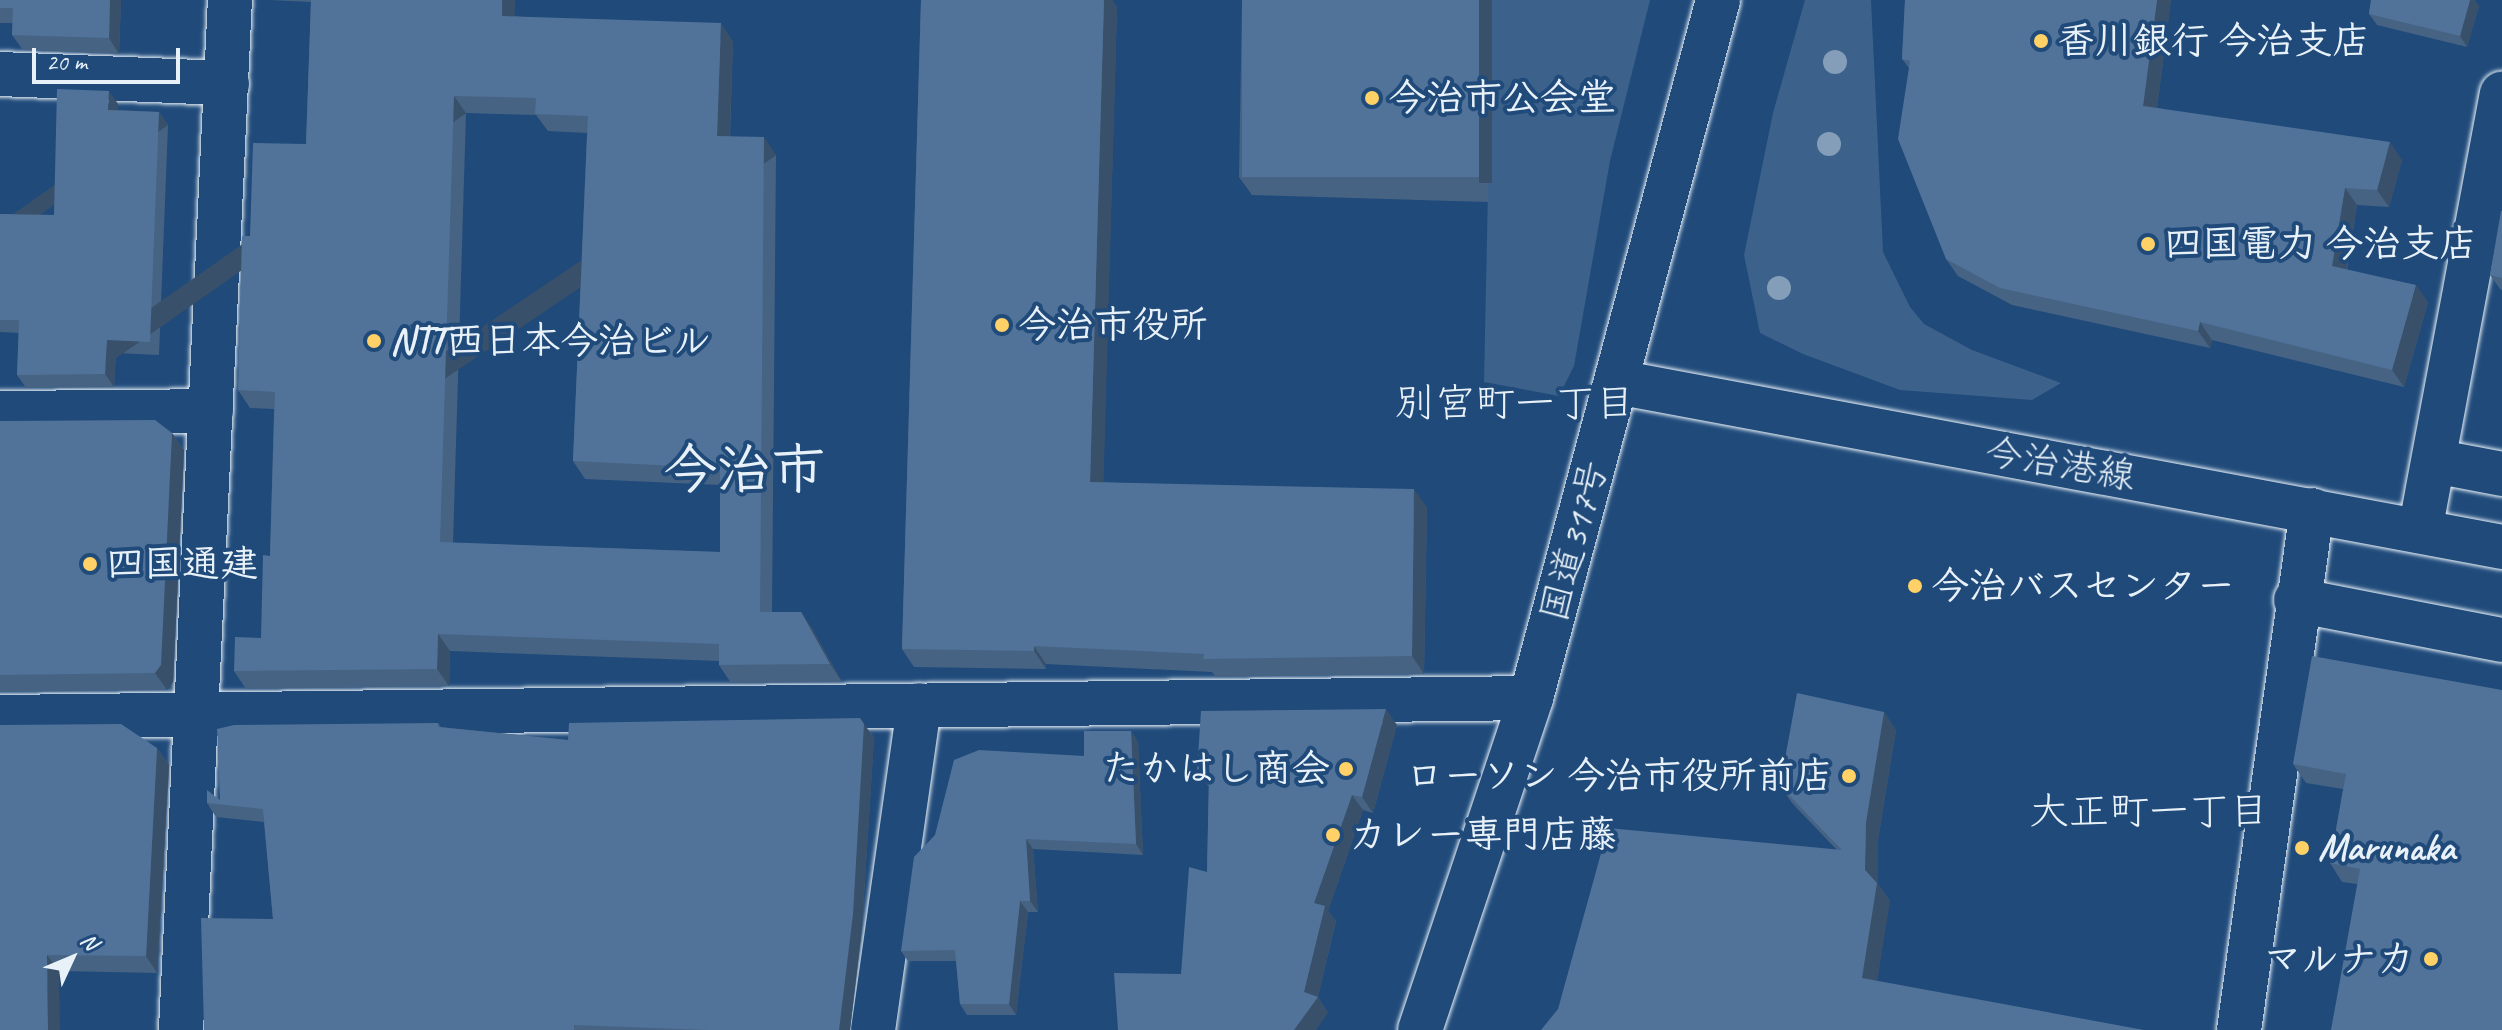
<!DOCTYPE html>
<meta charset="utf-8">
<style>
body{margin:0}
#map{position:relative;width:2502px;height:1030px;overflow:hidden;background:#1f4a7a;font-family:Caveat,"Klee One",sans-serif}
div>[style]{position:absolute}
.green>*{inset:0;background:#3c628c}
.roads{filter:drop-shadow(0 0 2px #e8f1f8) drop-shadow(0 0 2px #e8f1f8)}
.street>*{height:44px;margin:-22px;padding:0 22px;transform-origin:22px;border-radius:22px;background:#1f4a7a}
.primary>*{height:44px;margin:-22px;padding:0 22px;transform-origin:22px;border-radius:22px;background:#1f4a7a}
.highway>*{height:44px;margin:-22px;padding:0 22px;transform-origin:22px;border-radius:22px;background:#1f4a7a}
.trees>*{width:24px;height:24px;margin:-12px;border-radius:50%;background:#849eb9}
.wall>*{inset:0;background:#466384}
.shaded-wall>*{inset:0;background:#39506b;transform-origin:0 0}
.building>*{inset:0;background:#517399;transform-origin:0 0}
.dots>*{width:22px;height:22px;translate:-50% -50%;box-sizing:border-box;border:4px solid #1f4a7a;border-radius:50%}
span{translate:-50% -50%;white-space:nowrap;text-align:center;line-height:1.15;-webkit-text-stroke:8px #1f4a7a;paint-order:stroke}
.poi-label{font-size:38px;color:#e8f1f8;font-weight:700}
.left{translate:0 -50%;text-align:left}
.right{translate:-100% -50%;text-align:right}
.street-label{font-size:38px;color:#e8f1f8}
.neighbourhood-label{font-size:40px;color:#e8f1f8}
.town-label{font-size:54px;color:#e8f1f8;font-weight:700}
.north{position:absolute;left:32px;top:918px;width:80px;height:80px;-webkit-text-stroke:6px #1f4a7a;paint-order:stroke;rotate:46deg;font-size:22px;font-weight:700;line-height:32px;text-align:center;color:#e8f1f8}
.north::after{content:'';display:block;margin:auto;width:28px;height:36px;background:#e8f1f8;clip-path:polygon(50% 0,100% 100%,50% 72%,0 100%)}
.scale{position:absolute;left:32px;top:48px;width:148px;height:36px;box-sizing:border-box;border:4px solid #e8f1f8;border-top:0;padding-left:10px;font-size:24px;line-height:28px;white-space:nowrap;color:#e8f1f8;-webkit-text-stroke:6px #1f4a7a;paint-order:stroke}
</style>
<div id="map">
<div class="green">
<i style="clip-path:polygon(1492px 0,1650px 0,1610px 161px,1574px 366px,1559px 396px,1484px 382px)"></i>
<i style="clip-path:polygon(1805px 0,1871px 0,1883px 252px,1910px 307px,1924px 324px,1972px 350px,2061px 383px,2032px 400px,1900px 390px,1803px 354px,1760px 333px,1744px 255px,1773px 113px)"></i>
</div>
<div class="roads">
<div class="street">
<i style="left:0;top:74px;width:227px;rotate:2.3deg"></i>
<i style="left:0;top:413px;width:211px;rotate:-0.5deg"></i>
<i style="left:2420px;top:531px;width:445px;rotate:-79.4deg"></i>
<i style="left:0;top:717px;width:1531px;rotate:-0.71deg"></i>
<i style="left:181px;top:1030px;width:1031px;rotate:-87.28deg"></i>
<i style="left:873px;top:1030px;width:328px;rotate:-81.9deg"></i>
<i style="left:2239px;top:1030px;width:525px;rotate:-82.01deg"></i>
</div>
<div class="primary">
<i style="left:1617px;top:382px;width:900px;rotate:10.56deg"></i>
<i style="left:2434px;top:461px;width:69px;rotate:10.8deg"></i>
<i style="left:2296px;top:600px;width:210px;rotate:11deg"></i>
</div>
<div class="highway">
<i style="left:1420px;top:1030px;width:350px;rotate:-71.5deg"></i>
<i style="left:1531px;top:698px;width:723px;rotate:-75deg"></i>
</div>
</div>
<div class="trees">
<i style="left:1835px;top:62px"></i>
<i style="left:1829px;top:144px"></i>
<i style="left:1779px;top:288px"></i>
</div>
<div class="wall">
<i style="clip-path:polygon(0 0,121px 0,119px 54px,23px 50px,12px 35px,13px 23px,0 23px)"></i>
<i style="clip-path:polygon(evenodd,270px 0,515px 0,514px 16px,733px 41px,730px 137px,776px 155px,772px 612px,801px 612px,813px 630px,842px 682px,731px 683px,719px 665px,719px 661px,450px 651px,449px 686px,246px 689px,234px 671px,261px 638px,270px 556px,274px 409px,250px 408px,238px 390px,250px 236px,306px 144px,311px 2px,270px 0,466px 113px,536px 115px,548px 131px,587px 133px,573px 461px,585px 479px,720px 485px,720px 552px,453px 543px,466px 113px)"></i>
<i style="clip-path:polygon(921px 0,1112px 0,1117px 8px,1103px 482px,1427px 507px,1424px 674px,1216px 677px,1212px 672px,1046px 664px,1046px 669px,914px 667px,902px 649px)"></i>
<i style="clip-path:polygon(1242px 0,1492px 0,1488px 202px,1252px 195px,1239px 177px)"></i>
<i style="clip-path:polygon(1905px 0,2171px 0,2157px 108px,2402px 160px,2389px 207px,2357px 205px,2347px 270px,2428px 302px,2404px 387px,2212px 340px,2210px 348px,2012px 305px,1958px 276px,1946px 259px,1909px 68px,1902px 59px)"></i>
<i style="clip-path:polygon(2371px 0,2474px 0,2479px 6px,2467px 47px,2377px 25px,2369px 14px)"></i>
<i style="clip-path:polygon(118px 104px,117px 110px,159px 112px,168px 125px,159px 355px,116px 353px,114px 387px,26px 388px,17px 375px,19px 333px,0 332px,0 214px,54px 215px)"></i>
<i style="clip-path:polygon(2502px 211px,2502px 290px,2500px 289px,2490px 275px)"></i>
<i style="clip-path:polygon(0 421px,172px 433px,184px 450px,173px 682px,167px 690px,0 692px)"></i>
<i style="clip-path:polygon(2502px 690px,2357px 884px,2342px 882px,2330px 863px,2343px 789px,2306px 783px,2293px 764px)"></i>
<i style="clip-path:polygon(1884px 712px,1896px 730px,1878px 840px,1878px 884px,1890px 901px,1541px 1030px,1837px 850px,1792px 803px,1780px 786px)"></i>
<i style="clip-path:polygon(438px 723px,441px 727px,568px 740px,870px 731px,874px 738px,862px 928px,850px 1030px,204px 1030px,273px 919px,264px 822px,216px 817px,207px 803px,220px 800px)"></i>
<i style="clip-path:polygon(1397px 725px,1373px 813px,1363px 810px,1328px 911px,1336px 921px,1318px 997px,1328px 1013px,1181px 974px,1207px 872px,1209px 786px,1208px 786px,1197px 771px)"></i>
<i style="clip-path:polygon(1131px 731px,1138px 742px,1143px 855px,1033px 849px,1038px 912px,1028px 912px,1016px 1015px,967px 1015px,960px 1004px,956px 961px,908px 961px,901px 951px,1084px 756px)"></i>
<i style="clip-path:polygon(157px 748px,169px 765px,157px 973px,59px 971px,0 1030px)"></i>
</div>
<div class="shaded-wall">
<i style="clip-path:polygon(110px 0,121px 0,119px 54px,109px 38px)"></i>
<i style="clip-path:polygon(502px 0,515px 0,514px 33px,502px 16px)"></i>
<i style="clip-path:polygon(1104px 0,1112px 0,1117px 8px,1103px 500px,1090px 482px)"></i>
<i style="left:1479px;top:0;width:13px;height:183px"></i>
<i style="clip-path:polygon(2157px 0,2171px 0,2155px 123px,2143px 106px)"></i>
<i style="clip-path:polygon(2470px 0,2474px 0,2479px 6px,2467px 47px,2460px 36px)"></i>
<i style="clip-path:polygon(721px 23px,733px 41px,729px 154px,717px 136px)"></i>
<i style="clip-path:polygon(109px 91px,118px 104px,117px 123px,108px 110px)"></i>
<i style="left:454px;top:96px;width:21px;height:446px;rotate:55deg"></i>
<i style="left:159px;top:112px;width:16px;height:230px;rotate:55deg"></i>
<i style="left:764px;top:137px;width:22px;height:475px;rotate:56deg"></i>
<i style="clip-path:polygon(2390px 142px,2402px 160px,2389px 207px,2377px 190px)"></i>
<i style="clip-path:polygon(2345px 188px,2357px 205px,2344px 283px,2332px 266px)"></i>
<i style="clip-path:polygon(2416px 285px,2428px 302px,2404px 387px,2392px 370px)"></i>
<i style="clip-path:polygon(2200px 322px,2212px 340px,2210px 348px,2198px 331px)"></i>
<i style="clip-path:polygon(107px 340px,116px 353px,114px 387px,105px 374px)"></i>
<i style="clip-path:polygon(172px 433px,184px 450px,173px 682px,167px 690px,155px 673px)"></i>
<i style="clip-path:polygon(1414px 489px,1427px 507px,1424px 674px,1412px 656px)"></i>
<i style="clip-path:polygon(801px 612px,813px 630px,842px 682px,830px 664px)"></i>
<i style="clip-path:polygon(438px 634px,450px 651px,449px 686px,437px 669px)"></i>
<i style="clip-path:polygon(1034px 646px,1046px 664px,1046px 669px,1034px 651px)"></i>
<i style="clip-path:polygon(1386px 709px,1397px 725px,1373px 813px,1362px 797px)"></i>
<i style="clip-path:polygon(1884px 712px,1896px 730px,1878px 840px,1878px 884px,1890px 901px,1875px 996px,1862px 978px,1866px 822px)"></i>
<i style="clip-path:polygon(860px 718px,874px 738px,862px 928px,850px 1030px,839px 1030px)"></i>
<i style="clip-path:polygon(1131px 731px,1138px 742px,1143px 855px,1136px 844px)"></i>
<i style="clip-path:polygon(157px 748px,169px 765px,157px 973px,146px 956px)"></i>
<i style="clip-path:polygon(1352px 795px,1363px 810px,1328px 911px,1336px 921px,1318px 997px,1328px 1013px,1316px 1030px,1294px 1030px,1304px 992px,1314px 903px)"></i>
<i style="clip-path:polygon(1026px 839px,1033px 849px,1038px 912px,1030px 901px)"></i>
<i style="clip-path:polygon(1020px 901px,1028px 912px,1016px 1015px,1009px 1004px)"></i>
<i style="clip-path:polygon(47px 955px,59px 971px,60px 1030px,48px 1030px)"></i>
</div>
<div class="building">
<i style="clip-path:polygon(0 0,110px 0,109px 38px,12px 35px,13px 8px,0 8px)"></i>
<i style="clip-path:polygon(evenodd,311px 0,502px 0,502px 16px,721px 23px,717px 136px,764px 137px,760px 612px,801px 612px,830px 664px,719px 665px,719px 644px,438px 634px,437px 669px,234px 671px,235px 637px,261px 638px,263px 555px,270px 556px,275px 392px,238px 390px,242px 236px,250px 236px,253px 143px,306px 144px,311px 0,454px 96px,536px 98px,535px 114px,588px 116px,573px 461px,720px 468px,720px 552px,440px 542px,454px 96px)"></i>
<i style="clip-path:polygon(921px 0,1104px 0,1090px 482px,1414px 489px,1412px 656px,1203px 659px,1204px 654px,1034px 646px,1034px 651px,902px 649px)"></i>
<i style="left:1242px;top:0;width:237px;height:177px"></i>
<i style="clip-path:polygon(1905px 0,2157px 0,2143px 106px,2390px 142px,2377px 190px,2345px 188px,2332px 266px,2416px 285px,2392px 370px,2200px 322px,2198px 331px,2000px 288px,1946px 259px,1898px 139px,1910px 61px,1902px 59px)"></i>
<i style="clip-path:polygon(2371px 0,2470px 0,2460px 36px,2369px 14px)"></i>
<i style="clip-path:polygon(57px 89px,109px 91px,108px 110px,159px 112px,150px 342px,107px 340px,105px 374px,17px 375px,19px 320px,0 320px,0 214px,54px 215px)"></i>
<i style="clip-path:polygon(2501px 211px,2502px 211px,2502px 278px,2490px 275px)"></i>
<i style="clip-path:polygon(155px 420px,172px 433px,161px 665px,155px 673px,0 675px,0 421px)"></i>
<i style="clip-path:polygon(2312px 656px,2502px 690px,2502px 1030px,2331px 1030px,2360px 869px,2330px 863px,2346px 774px,2293px 764px)"></i>
<i style="clip-path:polygon(1797px 693px,1884px 712px,1866px 822px,1865px 870px,1877px 883px,1862px 978px,2144px 1030px,1541px 1030px,1558px 1009px,1608px 828px,1842px 850px,1780px 786px)"></i>
<i style="clip-path:polygon(1386px 709px,1362px 797px,1352px 795px,1314px 903px,1325px 906px,1304px 992px,1318px 997px,1294px 1030px,1118px 1030px,1114px 973px,1181px 974px,1189px 867px,1207px 872px,1209px 772px,1197px 771px,1201px 711px)"></i>
<i style="clip-path:polygon(860px 718px,864px 724px,853px 914px,839px 1030px,707px 1030px,574px 1025px,574px 1030px,204px 1030px,201px 918px,273px 919px,263px 809px,207px 803px,207px 790px,220px 800px,217px 729px,234px 725px,438px 723px,438px 727px,568px 740px,569px 723px)"></i>
<i style="clip-path:polygon(121px 724px,157px 748px,146px 956px,47px 955px,48px 1030px,0 1030px,0 725px)"></i>
<i style="clip-path:polygon(1084px 731px,1131px 731px,1136px 844px,1026px 839px,1030px 901px,1020px 901px,1009px 1004px,960px 1004px,955px 950px,901px 951px,914px 857px,935px 835px,954px 760px,979px 750px,1084px 756px)"></i>
</div>
<div class="dots">
<i style="left:2041px;top:41px;background:#ffd166"></i>
<i style="left:1372px;top:98px;background:#ffd166"></i>
<i style="left:2148px;top:244px;background:#ffd166"></i>
<i style="left:1002px;top:325px;background:#ffd166"></i>
<i style="left:374px;top:341px;background:#ffd166"></i>
<i style="left:90px;top:564px;background:#ffd166"></i>
<i style="left:1915px;top:586px;background:#ffd166"></i>
<i style="left:1346px;top:769px;background:#ffd166"></i>
<i style="left:1849px;top:776px;background:#ffd166"></i>
<i style="left:1333px;top:835px;background:#ffd166"></i>
<i style="left:2302px;top:848px;background:#ffd166"></i>
<i style="left:2431px;top:959px;background:#ffd166"></i>
</div>
<div class="poi-label">
<span class="left" style="left:2057px;top:41px">香川銀行 今治支店</span>
<span class="left" style="left:1388px;top:98px">今治市公会堂</span>
<span class="left" style="left:2164px;top:244px">四国電力 今治支店</span>
<span class="left" style="left:1018px;top:325px">今治市役所</span>
<span class="left" style="left:390px;top:341px">NTT西日本今治ビル</span>
<span class="left" style="left:106px;top:564px">四国通建</span>
<span class="left" style="left:1931px;top:586px">今治バスセンター</span>
<span class="right" style="left:1330px;top:769px">たかはし商会</span>
<span class="right" style="left:1833px;top:776px">ローソン 今治市役所前店</span>
<span class="left" style="left:1349px;top:835px">カレー専門店藤</span>
<span class="left" style="left:2318px;top:848px">Marunaka</span>
<span class="right" style="left:2415px;top:959px">マルナカ</span>
</div>
<div class="street-label">
<span style="left:2060px;top:464px;rotate:10deg">今治港線</span>
<span style="left:1574px;top:541px;rotate:-75deg">国道317号</span>
</div>
<div class="neighbourhood-label">
<span style="left:1515px;top:403px">別宮町一丁目</span>
<span style="left:2149px;top:811px">大正町一丁目</span>
</div>
<div class="town-label">
<span style="left:744px;top:469px">今治市</span>
</div>
<div class="north">N</div>
<div class="scale">20 m</div>
</div>
